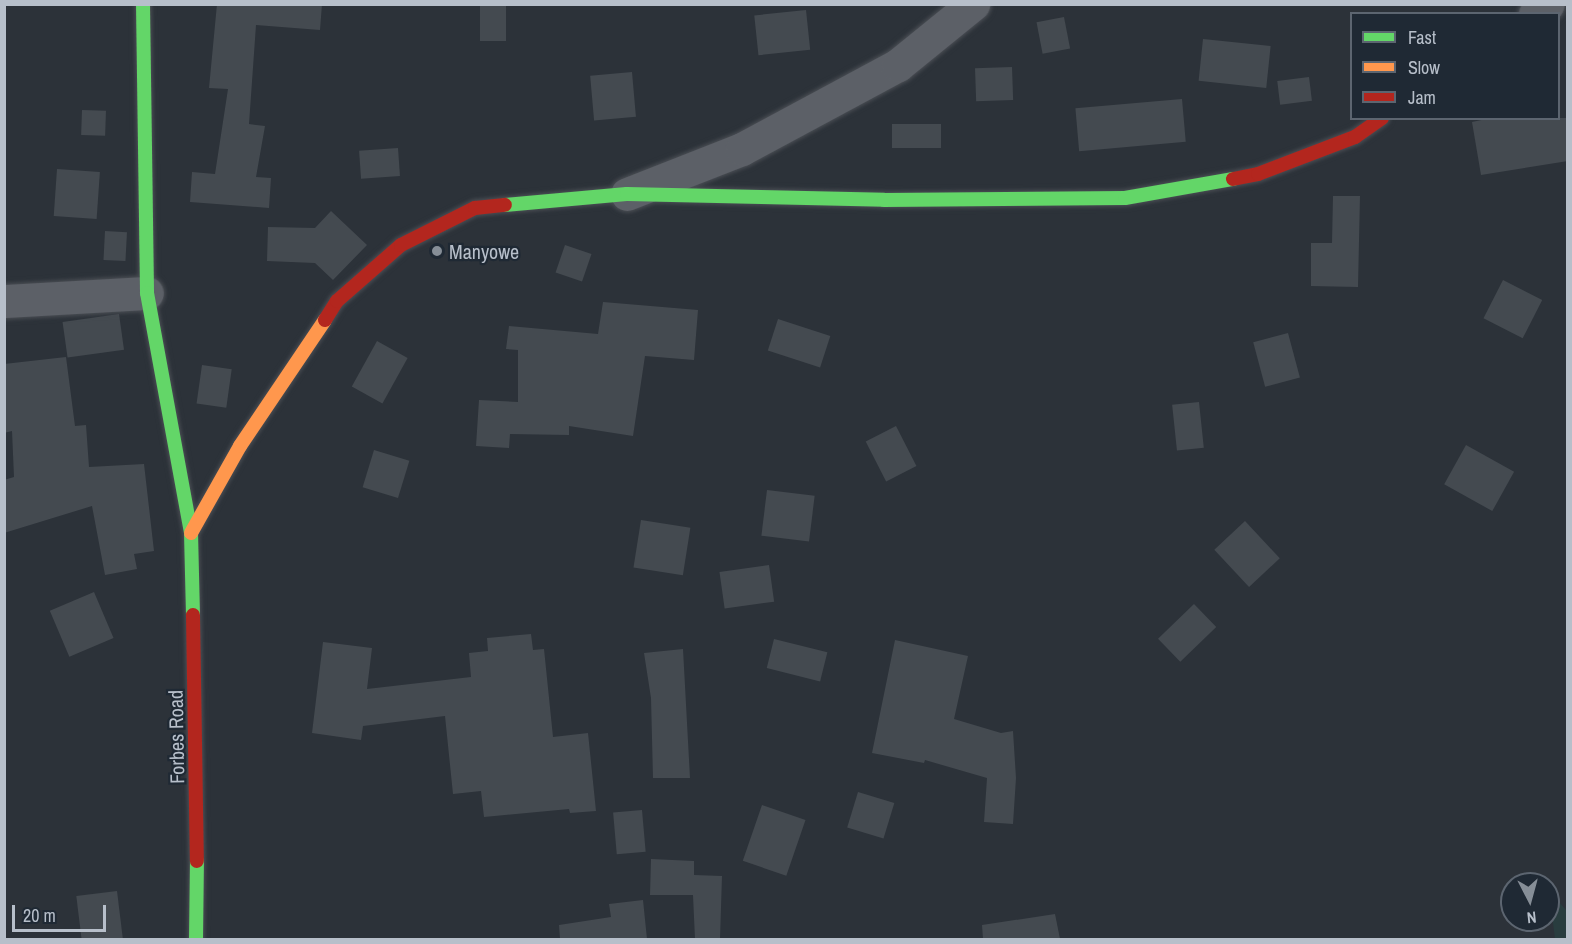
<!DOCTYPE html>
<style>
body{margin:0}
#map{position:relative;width:1572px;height:944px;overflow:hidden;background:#2c3239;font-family:"Archivo Narrow",sans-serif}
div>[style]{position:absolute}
.green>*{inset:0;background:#293d3f}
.building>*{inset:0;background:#444a50;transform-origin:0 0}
.roads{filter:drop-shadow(0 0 2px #4a4e54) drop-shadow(0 0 2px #4a4e54)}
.street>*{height:33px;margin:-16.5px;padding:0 16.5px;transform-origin:16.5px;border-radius:16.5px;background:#5c6067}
.fast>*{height:14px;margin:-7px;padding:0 7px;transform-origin:7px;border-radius:7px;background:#63d668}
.slow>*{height:14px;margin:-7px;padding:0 7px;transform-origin:7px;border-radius:7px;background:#ff974d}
.jam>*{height:14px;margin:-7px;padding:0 7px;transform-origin:7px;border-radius:7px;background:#b3261e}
.dots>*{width:16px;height:16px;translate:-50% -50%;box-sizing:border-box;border:3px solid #1f2934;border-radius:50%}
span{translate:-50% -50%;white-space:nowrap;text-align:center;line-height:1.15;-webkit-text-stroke:4.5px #1f2934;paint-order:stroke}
.poi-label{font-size:20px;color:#b7bfca}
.left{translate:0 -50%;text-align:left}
.street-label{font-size:20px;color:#b7bfca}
.frame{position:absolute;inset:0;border:6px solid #b7bfca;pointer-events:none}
.legend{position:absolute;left:1350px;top:12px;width:210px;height:108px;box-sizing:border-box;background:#1f2934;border:2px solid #5c6570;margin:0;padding:8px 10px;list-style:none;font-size:18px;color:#b7bfca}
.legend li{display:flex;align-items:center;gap:12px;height:30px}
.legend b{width:30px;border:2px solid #5c6570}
.north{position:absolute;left:1500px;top:872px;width:60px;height:60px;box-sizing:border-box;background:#1f2934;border:2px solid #5c6570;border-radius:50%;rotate:174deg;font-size:16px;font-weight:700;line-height:24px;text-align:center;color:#b7bfca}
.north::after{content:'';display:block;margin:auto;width:21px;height:27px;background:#868e97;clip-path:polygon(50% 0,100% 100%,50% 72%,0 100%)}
.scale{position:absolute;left:12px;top:905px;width:94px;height:27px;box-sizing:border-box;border:3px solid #b7bfca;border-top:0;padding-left:8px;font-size:18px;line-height:21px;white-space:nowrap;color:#b7bfca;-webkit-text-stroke:4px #1f2934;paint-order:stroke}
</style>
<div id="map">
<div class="green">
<i style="clip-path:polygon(1549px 891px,1567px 911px,1567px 939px,1555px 939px)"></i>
</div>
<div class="building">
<i style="clip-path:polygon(217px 4px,322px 4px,320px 30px,256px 25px,249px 124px,265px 126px,256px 177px,271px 178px,269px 208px,190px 202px,192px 172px,215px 174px,228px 89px,209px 88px)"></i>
<i style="left:480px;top:4px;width:26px;height:37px"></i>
<i style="left:806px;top:10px;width:40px;height:52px;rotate:84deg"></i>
<i style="left:1064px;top:17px;width:32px;height:28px;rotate:79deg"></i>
<i style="left:1203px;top:39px;width:68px;height:42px;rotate:6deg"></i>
<i style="left:1012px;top:67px;width:33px;height:37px;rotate:88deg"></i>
<i style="left:632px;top:72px;width:45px;height:42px;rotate:85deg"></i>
<i style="left:1309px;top:77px;width:24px;height:32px;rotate:83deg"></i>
<i style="left:1182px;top:99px;width:43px;height:107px;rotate:85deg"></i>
<i style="left:82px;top:110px;width:24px;height:25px;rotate:2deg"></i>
<i style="clip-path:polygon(1491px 118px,1568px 118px,1568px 161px,1481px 175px,1472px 122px)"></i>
<i style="left:941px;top:124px;width:24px;height:49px;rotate:90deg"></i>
<i style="left:398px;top:148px;width:28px;height:39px;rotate:86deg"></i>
<i style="left:57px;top:169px;width:43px;height:47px;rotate:4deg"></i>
<i style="clip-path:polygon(1333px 196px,1360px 196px,1358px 287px,1311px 286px,1311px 243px,1332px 243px)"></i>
<i style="clip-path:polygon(331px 211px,367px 245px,333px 280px,315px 263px,267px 261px,268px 227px,315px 228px)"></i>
<i style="left:105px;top:231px;width:22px;height:29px;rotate:3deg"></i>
<i style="left:565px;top:245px;width:28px;height:29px;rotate:19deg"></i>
<i style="left:1503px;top:280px;width:44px;height:43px;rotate:27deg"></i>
<i style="clip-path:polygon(603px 302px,698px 310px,694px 360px,645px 356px,633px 436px,569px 426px,569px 435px,510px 434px,509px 448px,476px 446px,479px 400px,518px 402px,518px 350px,506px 349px,509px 326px,598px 334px)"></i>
<i style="left:119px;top:314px;width:36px;height:57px;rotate:82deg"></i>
<i style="left:778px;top:319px;width:55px;height:33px;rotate:18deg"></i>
<i style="left:1288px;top:333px;width:46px;height:36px;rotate:75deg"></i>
<i style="left:377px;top:341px;width:35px;height:52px;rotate:29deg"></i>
<i style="clip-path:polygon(66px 357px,75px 426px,86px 425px,89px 467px,144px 464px,154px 551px,134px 554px,137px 569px,105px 575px,92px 506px,4px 533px,4px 480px,14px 477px,12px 431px,4px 433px,4px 364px)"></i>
<i style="left:202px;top:365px;width:30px;height:39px;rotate:8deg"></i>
<i style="left:1199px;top:402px;width:46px;height:27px;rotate:84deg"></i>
<i style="left:896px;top:426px;width:45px;height:34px;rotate:63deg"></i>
<i style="left:1466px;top:445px;width:55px;height:45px;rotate:29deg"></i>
<i style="left:374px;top:450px;width:37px;height:39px;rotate:17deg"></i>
<i style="left:767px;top:490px;width:48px;height:46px;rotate:7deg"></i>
<i style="left:641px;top:520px;width:50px;height:48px;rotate:9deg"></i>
<i style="left:1245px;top:521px;width:51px;height:42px;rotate:47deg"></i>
<i style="left:769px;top:565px;width:37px;height:50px;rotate:82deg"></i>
<i style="left:94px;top:592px;width:50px;height:48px;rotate:67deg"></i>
<i style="left:1194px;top:604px;width:32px;height:50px;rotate:46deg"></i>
<i style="clip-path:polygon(531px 634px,533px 650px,544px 649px,553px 737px,588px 733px,596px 811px,570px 813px,569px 809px,484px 817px,481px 791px,453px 794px,445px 716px,363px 726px,361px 740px,312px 733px,323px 642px,372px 648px,367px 689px,471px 677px,469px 653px,488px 651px,487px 638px)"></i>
<i style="left:774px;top:639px;width:55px;height:30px;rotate:14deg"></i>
<i style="clip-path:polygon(895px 640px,968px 656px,954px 719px,1001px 733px,1013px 731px,1016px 778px,1013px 824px,984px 822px,987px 778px,925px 760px,924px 763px,872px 753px)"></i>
<i style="clip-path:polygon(683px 649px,690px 778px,653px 778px,651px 698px,644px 653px)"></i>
<i style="left:858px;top:792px;width:38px;height:37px;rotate:17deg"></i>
<i style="left:762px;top:805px;width:46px;height:59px;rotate:19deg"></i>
<i style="left:642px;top:810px;width:42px;height:29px;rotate:85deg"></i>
<i style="clip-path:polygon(651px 859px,694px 861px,694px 875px,722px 876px,720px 939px,695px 939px,693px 895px,650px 895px)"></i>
<i style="left:117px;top:891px;width:48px;height:41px;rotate:83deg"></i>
<i style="clip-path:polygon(643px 900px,647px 939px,560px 939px,559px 925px,611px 917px,609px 904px)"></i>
<i style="clip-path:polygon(1055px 914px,1060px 939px,983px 939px,982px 925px)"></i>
</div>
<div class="roads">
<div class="street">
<i style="left:1535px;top:14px;width:16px;rotate:-38deg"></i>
<i style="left:627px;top:194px;width:123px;rotate:-21.4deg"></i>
<i style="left:742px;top:149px;width:177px;rotate:-28.3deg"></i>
<i style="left:898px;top:65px;width:97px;rotate:-39.1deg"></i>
<i style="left:4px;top:301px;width:143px;rotate:-3.2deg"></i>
</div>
<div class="fast">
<i style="left:143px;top:4px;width:289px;rotate:89.2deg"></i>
<i style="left:147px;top:293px;width:244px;rotate:79.6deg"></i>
<i style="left:191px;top:533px;width:82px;rotate:88.6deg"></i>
<i style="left:505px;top:205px;width:122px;rotate:-5.2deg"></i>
<i style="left:627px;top:194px;width:257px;rotate:1.3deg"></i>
<i style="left:884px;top:200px;width:241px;rotate:-0.5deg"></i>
<i style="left:1125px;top:198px;width:110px;rotate:-10deg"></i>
<i style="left:196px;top:940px;width:79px;rotate:-89.3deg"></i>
</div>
<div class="slow">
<i style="left:191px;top:533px;width:100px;rotate:-60.6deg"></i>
<i style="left:240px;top:446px;width:152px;rotate:-56deg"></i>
</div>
<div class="jam">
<i style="left:1233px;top:179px;width:25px;rotate:-11deg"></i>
<i style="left:1258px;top:174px;width:104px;rotate:-20.9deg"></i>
<i style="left:1355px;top:137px;width:33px;rotate:-35deg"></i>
<i style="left:325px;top:320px;width:22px;rotate:-58deg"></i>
<i style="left:337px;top:301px;width:85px;rotate:-41.2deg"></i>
<i style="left:401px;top:245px;width:83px;rotate:-26.6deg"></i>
<i style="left:475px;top:208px;width:30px;rotate:-6deg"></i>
<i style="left:193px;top:615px;width:246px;rotate:89.1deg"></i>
</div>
</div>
<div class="dots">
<i style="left:437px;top:251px;background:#868e97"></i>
</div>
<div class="poi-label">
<span class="left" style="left:449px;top:251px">Manyowe</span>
</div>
<div class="street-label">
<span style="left:176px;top:737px;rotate:-91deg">Forbes Road</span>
</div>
<div class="frame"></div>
<ul class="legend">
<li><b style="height:8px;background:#63d668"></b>Fast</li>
<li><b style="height:8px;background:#ff974d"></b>Slow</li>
<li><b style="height:8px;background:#b3261e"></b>Jam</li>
</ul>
<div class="north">N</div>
<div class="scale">20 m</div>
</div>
